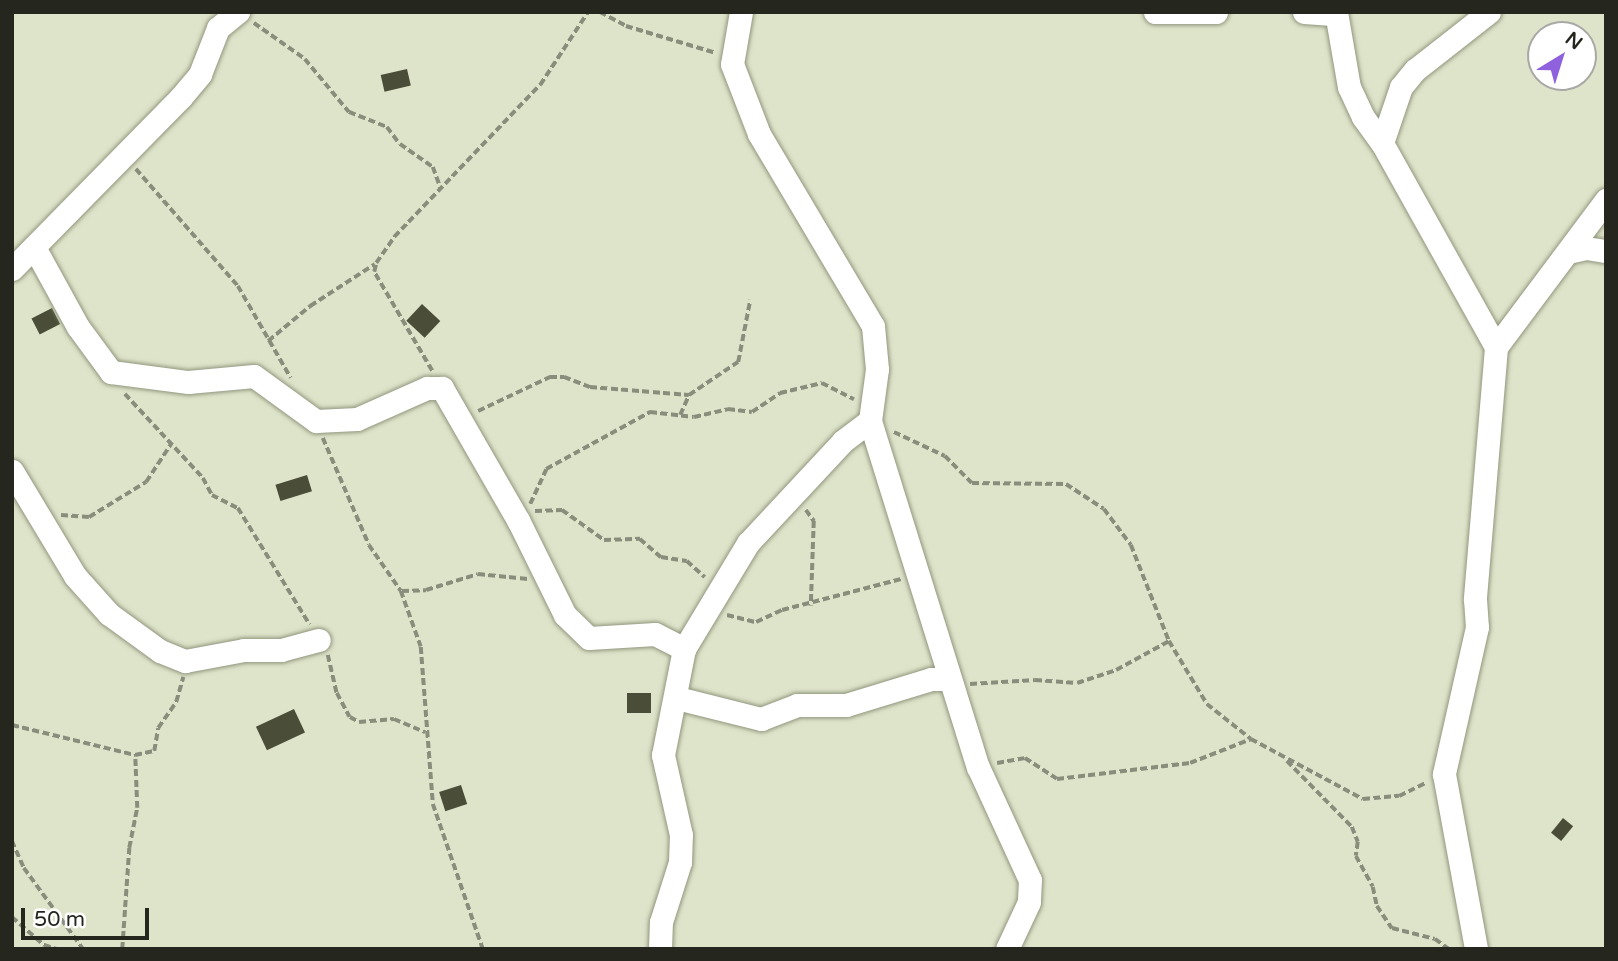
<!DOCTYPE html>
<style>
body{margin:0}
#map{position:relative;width:1618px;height:961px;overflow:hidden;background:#dee4ca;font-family:"Varela Round",sans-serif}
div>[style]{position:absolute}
.building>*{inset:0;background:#4a4e38;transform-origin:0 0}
.path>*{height:3.5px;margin-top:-1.75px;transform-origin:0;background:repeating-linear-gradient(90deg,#898d7b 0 7px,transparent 0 10.5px)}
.roads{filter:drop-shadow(0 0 2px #91977e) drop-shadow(0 0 2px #91977e)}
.minor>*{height:23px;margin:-11.5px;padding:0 11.5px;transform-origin:11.5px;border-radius:11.5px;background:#fff}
span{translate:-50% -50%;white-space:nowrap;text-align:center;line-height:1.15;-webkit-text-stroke:7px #fff;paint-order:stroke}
.frame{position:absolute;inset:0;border:14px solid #25271e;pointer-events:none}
.north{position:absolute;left:1527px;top:21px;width:70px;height:70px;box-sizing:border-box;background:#fff;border:2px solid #a8a9a5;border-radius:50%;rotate:38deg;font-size:19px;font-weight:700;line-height:28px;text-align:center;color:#25271e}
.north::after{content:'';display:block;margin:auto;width:24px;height:32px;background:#8f61dc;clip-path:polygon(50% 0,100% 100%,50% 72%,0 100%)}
.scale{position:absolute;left:21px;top:908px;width:128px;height:32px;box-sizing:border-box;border:4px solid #25271e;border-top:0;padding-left:9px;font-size:21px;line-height:24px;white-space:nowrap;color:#25271e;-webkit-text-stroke:5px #fff;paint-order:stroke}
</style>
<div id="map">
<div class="building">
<i style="left:407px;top:69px;width:17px;height:27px;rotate:77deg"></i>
<i style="left:422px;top:304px;width:25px;height:23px;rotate:43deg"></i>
<i style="left:52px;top:308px;width:18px;height:23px;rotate:63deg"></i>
<i style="left:307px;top:475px;width:17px;height:33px;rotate:73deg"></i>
<i style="left:627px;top:693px;width:24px;height:20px"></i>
<i style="left:294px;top:709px;width:26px;height:42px;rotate:65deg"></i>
<i style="left:461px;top:785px;width:20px;height:23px;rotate:72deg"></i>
<i style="left:1563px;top:818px;width:13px;height:19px;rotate:39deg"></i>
</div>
<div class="path">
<i style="left:600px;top:12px;width:30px;rotate:28deg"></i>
<i style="left:626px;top:26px;width:94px;rotate:16.7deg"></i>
<i style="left:254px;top:23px;width:62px;rotate:35.2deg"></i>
<i style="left:305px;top:59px;width:69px;rotate:50.3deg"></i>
<i style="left:349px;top:112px;width:41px;rotate:21.5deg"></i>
<i style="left:387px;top:127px;width:21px;rotate:53deg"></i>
<i style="left:400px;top:144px;width:40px;rotate:34.9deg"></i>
<i style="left:433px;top:167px;width:23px;rotate:70deg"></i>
<i style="left:136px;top:169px;width:155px;rotate:48.9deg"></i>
<i style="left:238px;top:286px;width:106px;rotate:60.1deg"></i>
<i style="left:268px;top:341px;width:55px;rotate:-39.8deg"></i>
<i style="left:310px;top:306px;width:77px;rotate:-32.9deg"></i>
<i style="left:432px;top:371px;width:115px;rotate:-120.4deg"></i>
<i style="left:374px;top:272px;width:9px;rotate:-77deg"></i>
<i style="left:376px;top:263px;width:32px;rotate:-55deg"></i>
<i style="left:394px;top:237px;width:211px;rotate:-46.2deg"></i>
<i style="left:540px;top:85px;width:87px;rotate:-56.7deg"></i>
<i style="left:125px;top:394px;width:115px;rotate:47.1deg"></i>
<i style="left:203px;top:478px;width:19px;rotate:62deg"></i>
<i style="left:212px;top:495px;width:29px;rotate:27deg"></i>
<i style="left:238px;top:508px;width:137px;rotate:58.4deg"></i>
<i style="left:478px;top:411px;width:80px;rotate:-25.3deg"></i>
<i style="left:550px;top:377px;width:14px"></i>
<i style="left:564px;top:377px;width:28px;rotate:21deg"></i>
<i style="left:590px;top:387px;width:99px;rotate:4.6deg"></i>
<i style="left:680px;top:415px;width:22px;rotate:-66deg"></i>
<i style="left:689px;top:395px;width:59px;rotate:-34deg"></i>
<i style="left:738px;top:362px;width:63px;rotate:-79deg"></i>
<i style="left:894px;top:432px;width:56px;rotate:25.2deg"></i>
<i style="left:945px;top:456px;width:38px;rotate:45deg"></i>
<i style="left:972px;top:483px;width:94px;rotate:0.6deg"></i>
<i style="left:1066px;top:484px;width:45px;rotate:33.3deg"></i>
<i style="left:1104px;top:509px;width:45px;rotate:53.1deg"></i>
<i style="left:1131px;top:545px;width:103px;rotate:68.4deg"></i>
<i style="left:1169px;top:641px;width:74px;rotate:58.9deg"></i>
<i style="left:1207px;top:704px;width:56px;rotate:38.5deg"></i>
<i style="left:1251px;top:739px;width:127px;rotate:28.2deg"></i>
<i style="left:1363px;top:799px;width:36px;rotate:-5deg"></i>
<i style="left:1399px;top:796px;width:30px;rotate:-26deg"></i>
<i style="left:323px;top:438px;width:116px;rotate:66.7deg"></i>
<i style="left:369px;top:545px;width:56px;rotate:55.2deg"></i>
<i style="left:401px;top:591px;width:59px;rotate:70.3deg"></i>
<i style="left:421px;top:647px;width:157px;rotate:85.6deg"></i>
<i style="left:433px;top:804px;width:153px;rotate:71deg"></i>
<i style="left:530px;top:504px;width:38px;rotate:-65deg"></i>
<i style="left:546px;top:469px;width:119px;rotate:-28.7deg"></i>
<i style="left:650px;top:412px;width:44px;rotate:6.5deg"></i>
<i style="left:694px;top:417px;width:35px;rotate:-13deg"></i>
<i style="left:728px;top:409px;width:24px;rotate:7deg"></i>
<i style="left:752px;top:412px;width:34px;rotate:-34deg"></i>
<i style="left:780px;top:393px;width:43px;rotate:-13.4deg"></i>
<i style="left:822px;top:383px;width:36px;rotate:27deg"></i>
<i style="left:806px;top:510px;width:14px;rotate:54deg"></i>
<i style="left:814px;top:521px;width:85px;rotate:92deg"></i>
<i style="left:535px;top:511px;width:27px;rotate:-2deg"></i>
<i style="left:562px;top:510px;width:52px;rotate:35.5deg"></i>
<i style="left:604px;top:540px;width:36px;rotate:-2deg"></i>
<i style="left:640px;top:539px;width:28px;rotate:41deg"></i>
<i style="left:661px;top:557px;width:26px;rotate:9deg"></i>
<i style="left:687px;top:561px;width:24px;rotate:42deg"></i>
<i style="left:61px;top:515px;width:28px;rotate:4deg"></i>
<i style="left:89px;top:517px;width:67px;rotate:-31.6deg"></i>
<i style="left:146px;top:482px;width:45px;rotate:-56.7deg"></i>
<i style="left:402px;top:591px;width:24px;rotate:-2deg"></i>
<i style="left:426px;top:590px;width:54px;rotate:-17.1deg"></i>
<i style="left:478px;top:574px;width:50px;rotate:5.7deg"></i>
<i style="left:727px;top:615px;width:30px;rotate:14deg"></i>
<i style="left:756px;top:622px;width:29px;rotate:-25deg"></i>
<i style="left:782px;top:610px;width:123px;rotate:-14.6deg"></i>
<i style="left:328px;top:655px;width:39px;rotate:77deg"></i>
<i style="left:337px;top:693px;width:27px;rotate:62deg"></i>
<i style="left:350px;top:717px;width:10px;rotate:29deg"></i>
<i style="left:359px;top:722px;width:35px;rotate:-5deg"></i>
<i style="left:394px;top:719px;width:34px;rotate:23deg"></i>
<i style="left:970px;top:684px;width:65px;rotate:-3.5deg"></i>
<i style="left:1035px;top:680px;width:42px;rotate:4.1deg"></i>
<i style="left:1077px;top:683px;width:41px;rotate:-18.4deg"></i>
<i style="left:1116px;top:670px;width:60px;rotate:-28.7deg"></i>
<i style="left:12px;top:725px;width:127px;rotate:13.7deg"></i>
<i style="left:135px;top:755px;width:19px;rotate:-12deg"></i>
<i style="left:154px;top:751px;width:23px;rotate:-80deg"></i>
<i style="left:158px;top:728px;width:32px;rotate:-55deg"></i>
<i style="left:176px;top:702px;width:26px;rotate:-74deg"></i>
<i style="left:1287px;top:761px;width:93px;rotate:45.4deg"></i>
<i style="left:1352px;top:827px;width:16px;rotate:68deg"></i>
<i style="left:1358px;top:842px;width:14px;rotate:98deg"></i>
<i style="left:1356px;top:856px;width:35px;rotate:61deg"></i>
<i style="left:1373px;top:887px;width:19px;rotate:78deg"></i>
<i style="left:1377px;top:906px;width:27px;rotate:56deg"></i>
<i style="left:1392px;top:928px;width:44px;rotate:14.3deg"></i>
<i style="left:1435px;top:939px;width:17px;rotate:36deg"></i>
<i style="left:997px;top:763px;width:28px;rotate:-10deg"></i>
<i style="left:1025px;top:758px;width:38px;rotate:33deg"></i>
<i style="left:1057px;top:779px;width:134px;rotate:-6.9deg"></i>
<i style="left:1190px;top:763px;width:66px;rotate:-21.5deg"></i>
<i style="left:12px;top:841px;width:30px;rotate:66deg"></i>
<i style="left:24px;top:868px;width:100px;rotate:53.9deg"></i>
<i style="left:12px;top:917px;width:43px;rotate:41.2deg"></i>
<i style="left:44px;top:945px;width:13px;rotate:18deg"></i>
<i style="left:122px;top:949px;width:101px;rotate:-86deg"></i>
<i style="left:129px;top:848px;width:41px;rotate:-78.7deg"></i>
<i style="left:137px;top:808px;width:53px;rotate:-92.2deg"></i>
</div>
<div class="roads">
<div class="minor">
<i style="left:741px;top:12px;width:53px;rotate:99.8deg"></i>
<i style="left:732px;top:64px;width:75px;rotate:68.9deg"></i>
<i style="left:759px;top:134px;width:223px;rotate:59.3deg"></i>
<i style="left:873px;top:326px;width:43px;rotate:84.7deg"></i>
<i style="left:877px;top:369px;width:52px;rotate:97.7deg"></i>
<i style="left:870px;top:421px;width:362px;rotate:72.7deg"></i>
<i style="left:978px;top:767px;width:124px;rotate:65.3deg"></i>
<i style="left:1030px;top:880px;width:22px;rotate:93deg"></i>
<i style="left:1029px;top:902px;width:52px;rotate:115.1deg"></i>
<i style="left:1155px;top:12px;width:61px"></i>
<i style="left:1304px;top:12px;width:32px;rotate:4deg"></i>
<i style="left:1336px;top:12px;width:76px;rotate:80.2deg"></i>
<i style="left:1349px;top:87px;width:33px;rotate:65deg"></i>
<i style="left:1363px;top:117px;width:32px;rotate:54deg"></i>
<i style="left:1382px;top:143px;width:234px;rotate:60.8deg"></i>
<i style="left:1496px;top:347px;width:253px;rotate:94.8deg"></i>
<i style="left:1475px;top:599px;width:28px;rotate:86deg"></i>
<i style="left:1477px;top:627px;width:151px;rotate:102.7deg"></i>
<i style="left:1444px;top:774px;width:178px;rotate:79.6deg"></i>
<i style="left:1382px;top:143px;width:59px;rotate:-71.3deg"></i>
<i style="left:1401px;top:87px;width:22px;rotate:-51deg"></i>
<i style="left:1415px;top:70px;width:94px;rotate:-38.1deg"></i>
<i style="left:34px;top:247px;width:91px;rotate:61.2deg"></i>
<i style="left:78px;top:327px;width:56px;rotate:53.7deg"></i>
<i style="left:111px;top:372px;width:78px;rotate:7.4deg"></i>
<i style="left:188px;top:382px;width:66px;rotate:-5.2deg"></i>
<i style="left:254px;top:376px;width:77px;rotate:36deg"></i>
<i style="left:316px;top:421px;width:41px;rotate:-2.8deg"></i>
<i style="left:357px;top:419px;width:77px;rotate:-23.9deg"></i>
<i style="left:427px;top:388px;width:15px"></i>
<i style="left:442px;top:388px;width:152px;rotate:60.1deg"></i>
<i style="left:518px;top:520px;width:106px;rotate:63.7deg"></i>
<i style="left:565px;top:615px;width:33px;rotate:44deg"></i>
<i style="left:589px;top:638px;width:66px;rotate:-3.5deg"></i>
<i style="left:655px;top:634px;width:33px;rotate:27deg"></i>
<i style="left:1568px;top:252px;width:18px;rotate:-13deg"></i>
<i style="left:1586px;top:248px;width:20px;rotate:9deg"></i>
<i style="left:12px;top:269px;width:241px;rotate:-45.5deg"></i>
<i style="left:181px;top:97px;width:30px;rotate:-50deg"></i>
<i style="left:200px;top:74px;width:49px;rotate:-68.6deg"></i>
<i style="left:218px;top:28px;width:26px;rotate:-39deg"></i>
<i style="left:1496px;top:347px;width:184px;rotate:-53.2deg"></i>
<i style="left:12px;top:471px;width:122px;rotate:59deg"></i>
<i style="left:75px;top:576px;width:51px;rotate:48.2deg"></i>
<i style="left:109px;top:614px;width:63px;rotate:36deg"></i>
<i style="left:160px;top:651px;width:27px;rotate:22deg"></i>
<i style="left:185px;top:661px;width:60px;rotate:-10.6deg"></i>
<i style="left:244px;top:650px;width:37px"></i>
<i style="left:281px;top:650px;width:39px;rotate:-15deg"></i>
<i style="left:677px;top:698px;width:87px;rotate:14deg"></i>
<i style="left:761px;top:719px;width:39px;rotate:-21deg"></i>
<i style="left:797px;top:705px;width:49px"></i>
<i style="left:846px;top:705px;width:89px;rotate:-17deg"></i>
<i style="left:931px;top:679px;width:18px"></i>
<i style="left:660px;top:949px;width:27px;rotate:-88deg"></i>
<i style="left:661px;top:922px;width:63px;rotate:-72.4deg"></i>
<i style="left:680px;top:862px;width:27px;rotate:-88deg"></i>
<i style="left:681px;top:835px;width:82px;rotate:-102.7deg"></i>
<i style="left:663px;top:755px;width:108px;rotate:-78.8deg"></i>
<i style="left:684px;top:649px;width:124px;rotate:-58.9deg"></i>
<i style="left:748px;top:543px;width:139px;rotate:-47deg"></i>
<i style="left:843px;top:441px;width:34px;rotate:-37deg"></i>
</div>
</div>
<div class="frame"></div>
<div class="north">N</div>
<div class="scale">50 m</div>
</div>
